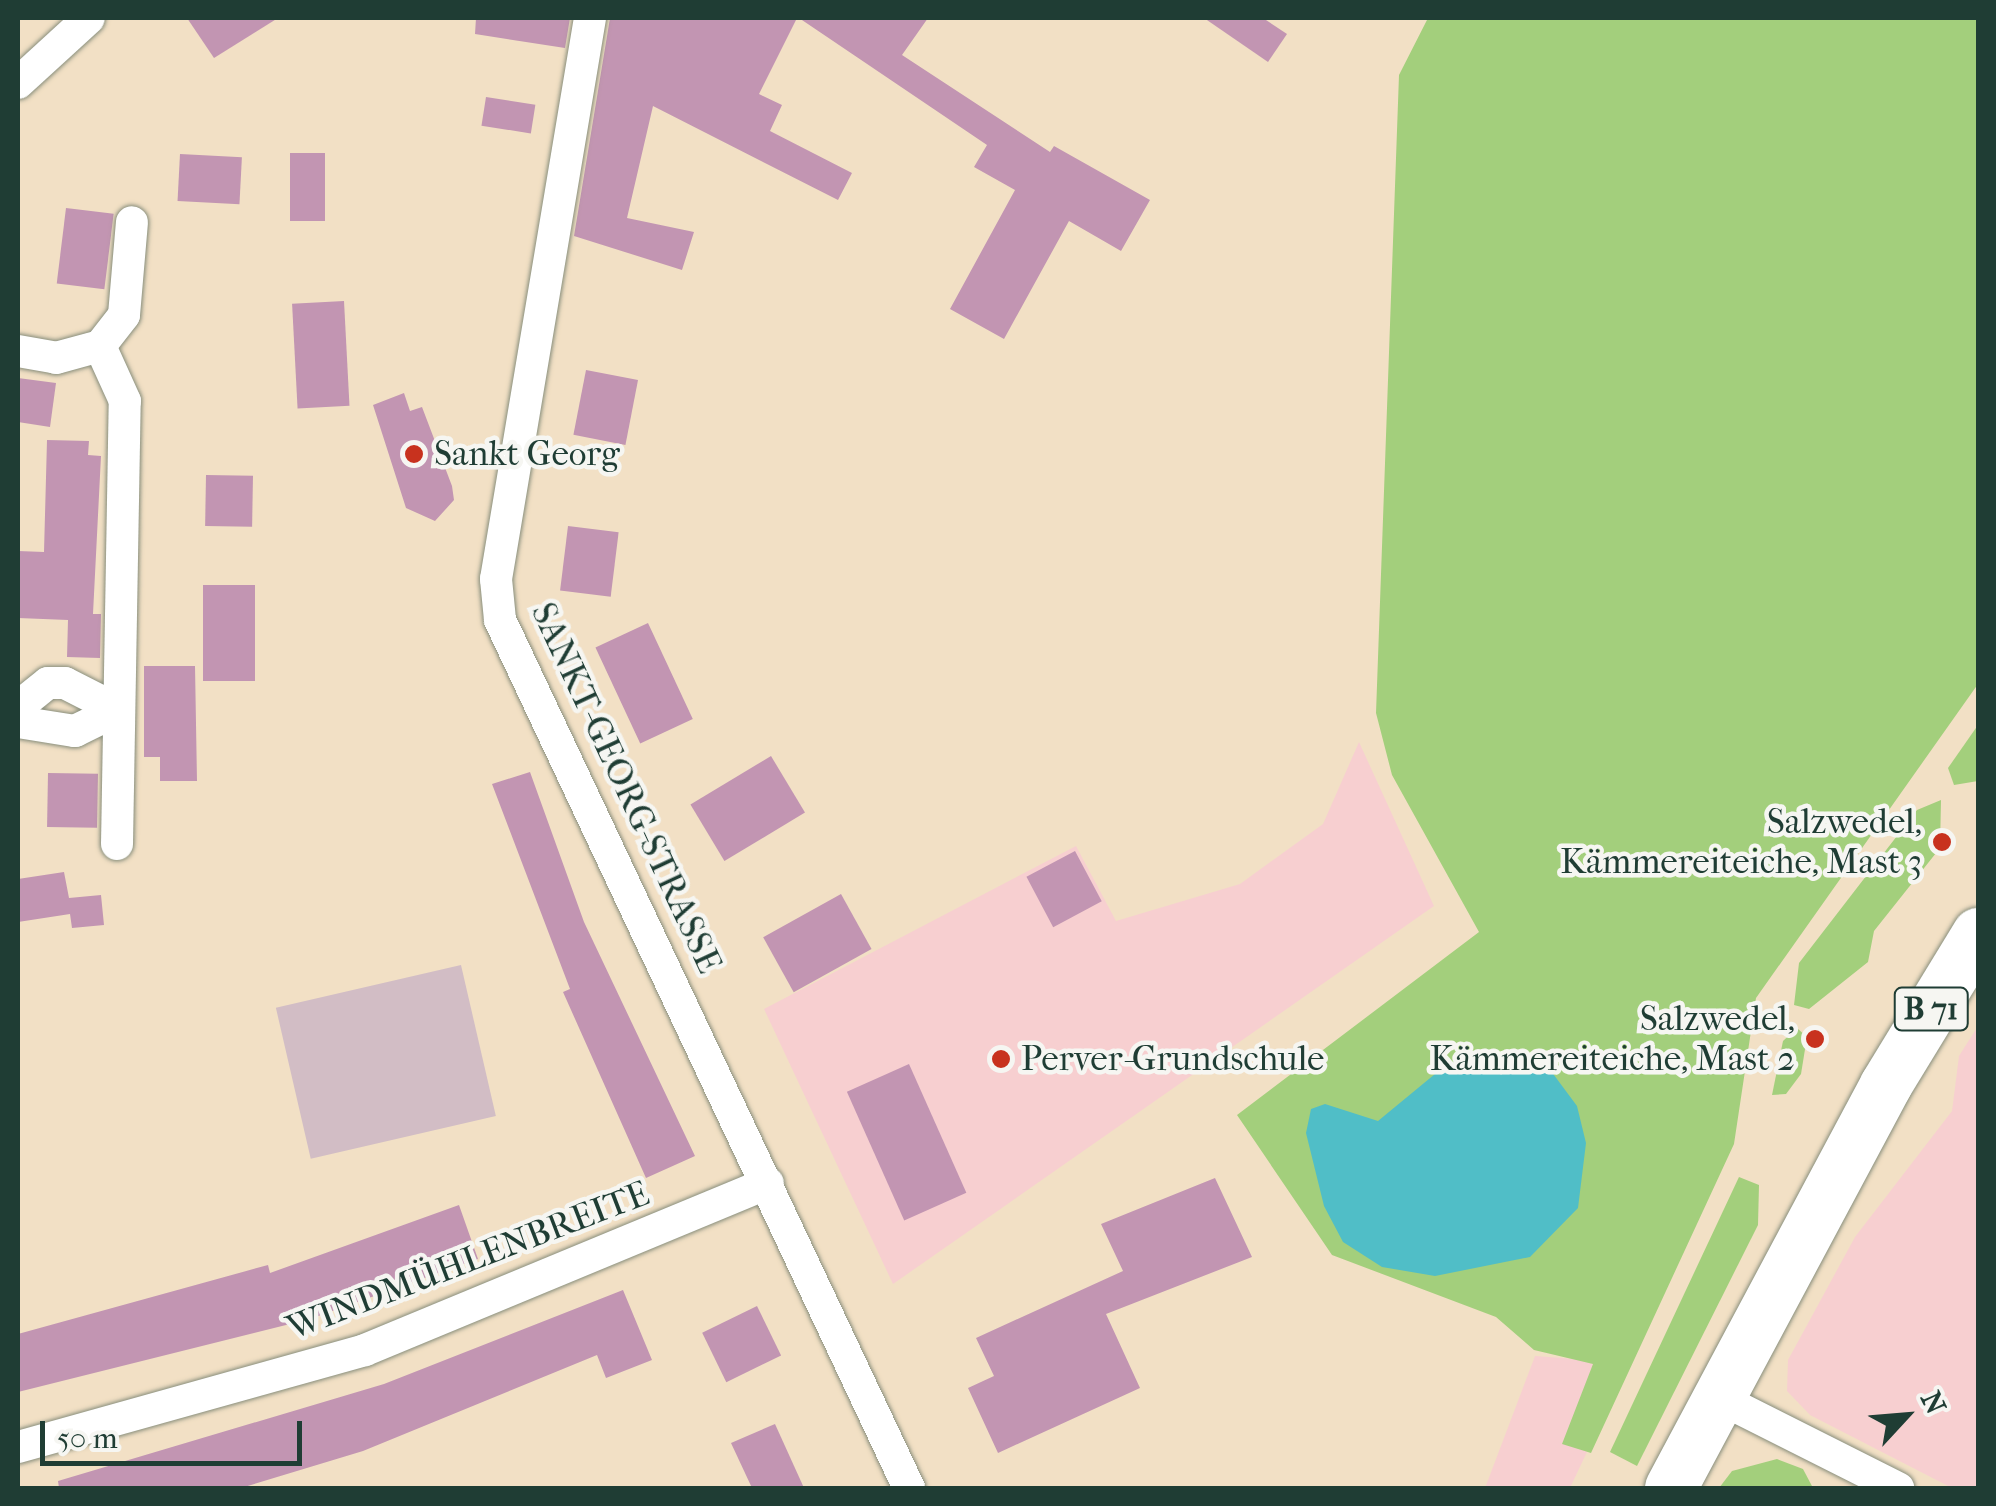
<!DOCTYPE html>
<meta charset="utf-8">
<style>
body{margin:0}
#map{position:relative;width:1996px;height:1506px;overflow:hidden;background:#f2e0c5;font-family:"IM FELL French Canon",serif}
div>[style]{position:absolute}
.built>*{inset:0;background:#f7cfd0}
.industrial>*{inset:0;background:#d2bdc5;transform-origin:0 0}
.green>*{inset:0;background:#a3cf7c}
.water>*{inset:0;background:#50bec7}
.building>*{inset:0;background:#c295b2;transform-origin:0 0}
.roads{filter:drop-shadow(0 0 2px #888e7c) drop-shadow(0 0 2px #888e7c)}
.minor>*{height:32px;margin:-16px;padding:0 16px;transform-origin:16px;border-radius:16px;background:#fff}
.primary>*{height:52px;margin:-26px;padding:0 26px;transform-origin:26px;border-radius:26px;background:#fff}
.dots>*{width:28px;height:28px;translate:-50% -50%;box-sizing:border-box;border:5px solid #f6f6f2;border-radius:50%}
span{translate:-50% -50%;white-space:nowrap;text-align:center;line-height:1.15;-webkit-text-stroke:9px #f6f6f2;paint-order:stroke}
.shield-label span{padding:2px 8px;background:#f6f6f2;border:2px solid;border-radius:8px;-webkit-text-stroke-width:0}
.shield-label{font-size:32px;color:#1f3d34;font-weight:700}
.poi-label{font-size:35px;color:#1f3d34}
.left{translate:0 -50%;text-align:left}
.right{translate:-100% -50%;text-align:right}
.street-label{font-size:35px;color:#1f3d34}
.frame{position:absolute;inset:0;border:20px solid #1f3d34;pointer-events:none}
.north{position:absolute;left:1856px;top:1366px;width:100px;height:100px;-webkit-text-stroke:8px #f6f6f2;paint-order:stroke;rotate:64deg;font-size:28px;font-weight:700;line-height:40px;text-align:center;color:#1f3d34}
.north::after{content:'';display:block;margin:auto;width:35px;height:45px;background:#1f3d34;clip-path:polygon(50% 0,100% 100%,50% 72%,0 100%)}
.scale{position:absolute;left:40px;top:1421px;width:262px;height:45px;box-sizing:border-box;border:5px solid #1f3d34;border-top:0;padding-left:12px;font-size:30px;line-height:35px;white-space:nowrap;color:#1f3d34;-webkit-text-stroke:8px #f6f6f2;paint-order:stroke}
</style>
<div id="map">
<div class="built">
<i style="clip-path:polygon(1359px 742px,1434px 906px,893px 1284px,764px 1009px,1076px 846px,1116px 921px,1240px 884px,1323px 824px)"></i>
<i style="clip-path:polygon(1978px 1026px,1978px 1488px,1952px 1488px,1810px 1415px,1787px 1391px,1788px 1360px,1855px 1237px,1952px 1111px,1959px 1056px)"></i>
<i style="clip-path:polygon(1535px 1356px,1629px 1363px,1570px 1488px,1485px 1488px)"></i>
</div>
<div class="industrial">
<i style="left:461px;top:965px;width:155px;height:190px;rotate:77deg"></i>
</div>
<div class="green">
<i style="clip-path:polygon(1428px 18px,1978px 18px,1978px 684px,1756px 998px,1734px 1144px,1591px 1453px,1562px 1444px,1593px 1364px,1534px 1350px,1496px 1317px,1332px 1255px,1237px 1115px,1479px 932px,1392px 775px,1376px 713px,1399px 75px)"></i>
<i style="clip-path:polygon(1978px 725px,1978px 781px,1954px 785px,1948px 768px)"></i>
<i style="clip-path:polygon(1941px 800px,1940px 848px,1874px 931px,1868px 962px,1809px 1009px,1794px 1005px,1799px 963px,1917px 810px)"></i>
<i style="clip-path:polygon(1797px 1028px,1807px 1037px,1801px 1074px,1786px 1094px,1772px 1095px,1783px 1041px)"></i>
<i style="clip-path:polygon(1739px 1177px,1759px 1185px,1758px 1225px,1637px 1466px,1610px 1452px)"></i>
<i style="clip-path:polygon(1777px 1459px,1803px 1469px,1813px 1488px,1719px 1488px,1732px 1471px)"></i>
</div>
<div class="water">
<i style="clip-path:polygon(1478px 1054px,1551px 1071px,1577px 1106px,1586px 1143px,1578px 1208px,1530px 1257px,1435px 1276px,1382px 1267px,1343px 1242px,1324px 1206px,1306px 1133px,1311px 1109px,1325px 1104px,1378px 1121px,1435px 1074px)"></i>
</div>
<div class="building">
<i style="clip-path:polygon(187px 18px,278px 18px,214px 58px)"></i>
<i style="clip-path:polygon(476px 18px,570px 18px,565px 48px,475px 34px)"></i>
<i style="clip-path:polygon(610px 18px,797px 18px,759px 94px,782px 105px,770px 131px,852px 173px,838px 200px,653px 106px,627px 218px,694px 232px,682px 270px,574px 236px)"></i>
<i style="clip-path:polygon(799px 18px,928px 18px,902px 55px,1050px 152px,1054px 146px,1150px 200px,1121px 251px,1069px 221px,1004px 339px,950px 309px,1015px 190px,974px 167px,987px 145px)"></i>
<i style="clip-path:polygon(1204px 18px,1263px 18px,1287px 34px,1268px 62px)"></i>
<i style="left:486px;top:97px;width:50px;height:29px;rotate:9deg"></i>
<i style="left:290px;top:153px;width:35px;height:68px"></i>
<i style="left:180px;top:154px;width:62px;height:47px;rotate:3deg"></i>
<i style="left:66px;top:208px;width:48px;height:76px;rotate:7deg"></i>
<i style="left:344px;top:301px;width:105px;height:52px;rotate:87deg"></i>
<i style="left:586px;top:370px;width:53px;height:66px;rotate:11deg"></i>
<i style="clip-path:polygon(18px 378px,56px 383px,50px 427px,18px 422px)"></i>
<i style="clip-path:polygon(404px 393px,410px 411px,422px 407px,452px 486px,454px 500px,435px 521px,406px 508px,373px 405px)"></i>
<i style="clip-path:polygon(47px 440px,89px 441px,88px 455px,101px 456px,93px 614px,101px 614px,100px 658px,67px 657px,68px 620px,18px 618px,18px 551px,44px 552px)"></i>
<i style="left:206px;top:475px;width:47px;height:51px;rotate:1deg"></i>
<i style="left:568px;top:526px;width:51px;height:65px;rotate:7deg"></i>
<i style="left:203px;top:585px;width:52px;height:96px"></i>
<i style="left:648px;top:623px;width:106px;height:58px;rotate:65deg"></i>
<i style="clip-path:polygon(144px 666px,195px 666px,197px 781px,160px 781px,160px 757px,144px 757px)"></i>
<i style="left:771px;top:756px;width:66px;height:94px;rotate:59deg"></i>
<i style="clip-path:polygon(530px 772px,584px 922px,695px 1156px,646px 1178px,563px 992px,570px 989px,492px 784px)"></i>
<i style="left:48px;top:773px;width:50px;height:54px;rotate:1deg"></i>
<i style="left:1075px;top:851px;width:57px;height:55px;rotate:62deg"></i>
<i style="clip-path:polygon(64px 872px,69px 898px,101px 895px,104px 925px,72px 928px,70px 914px,18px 922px,18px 879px)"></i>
<i style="left:841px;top:894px;width:63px;height:89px;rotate:61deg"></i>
<i style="left:909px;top:1064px;width:141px;height:68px;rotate:66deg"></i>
<i style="clip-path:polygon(1215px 1178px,1252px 1257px,1106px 1314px,1140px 1388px,998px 1453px,968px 1388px,994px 1376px,976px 1338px,1123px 1271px,1101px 1224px)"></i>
<i style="clip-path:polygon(459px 1205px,478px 1259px,310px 1319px,18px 1392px,18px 1334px,268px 1265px,270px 1273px)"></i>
<i style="clip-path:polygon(623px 1290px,652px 1360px,606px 1378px,597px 1355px,363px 1451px,241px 1488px,59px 1488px,58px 1481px,384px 1384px)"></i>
<i style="left:757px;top:1306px;width:55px;height:61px;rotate:64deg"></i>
<i style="clip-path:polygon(775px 1424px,804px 1488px,752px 1488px,731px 1443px)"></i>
</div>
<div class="roads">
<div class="minor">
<i style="left:590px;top:18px;width:569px;rotate:99.51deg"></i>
<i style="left:496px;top:579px;width:41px;rotate:84.4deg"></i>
<i style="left:500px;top:620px;width:960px;rotate:64.77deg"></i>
<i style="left:18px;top:83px;width:96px;rotate:-42.5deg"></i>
<i style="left:18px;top:351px;width:39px;rotate:10deg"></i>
<i style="left:56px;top:358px;width:46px;rotate:-15.3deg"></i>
<i style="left:18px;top:707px;width:38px;rotate:-39deg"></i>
<i style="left:48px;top:683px;width:17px"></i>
<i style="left:65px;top:683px;width:59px;rotate:27deg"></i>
<i style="left:18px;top:722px;width:58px;rotate:9deg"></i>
<i style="left:75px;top:731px;width:48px;rotate:-26deg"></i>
<i style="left:117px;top:844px;width:443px;rotate:-89deg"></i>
<i style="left:125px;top:401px;width:60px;rotate:-114.4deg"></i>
<i style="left:100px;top:346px;width:39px;rotate:-52deg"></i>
<i style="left:124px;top:315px;width:93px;rotate:-85.1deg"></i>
<i style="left:1717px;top:1397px;width:203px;rotate:26.7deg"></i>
<i style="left:18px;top:1447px;width:360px;rotate:-15.6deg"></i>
<i style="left:365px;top:1350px;width:436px;rotate:-22.5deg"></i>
</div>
<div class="primary">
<i style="left:1671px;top:1488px;width:457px;rotate:-61.9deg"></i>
<i style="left:1886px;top:1085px;width:177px;rotate:-58.6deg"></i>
</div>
</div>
<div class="dots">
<i style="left:414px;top:454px;background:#c8321e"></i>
<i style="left:1942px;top:842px;background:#c8321e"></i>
<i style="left:1815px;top:1039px;background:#c8321e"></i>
<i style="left:1001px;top:1059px;background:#c8321e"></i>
</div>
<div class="shield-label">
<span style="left:1931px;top:1009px">B 71</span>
</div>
<div class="poi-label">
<span class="left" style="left:434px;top:454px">Sankt Georg</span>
<span class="right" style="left:1922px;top:842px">Salzwedel,<br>Kämmereiteiche, Mast 3</span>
<span class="right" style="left:1795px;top:1039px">Salzwedel,<br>Kämmereiteiche, Mast 2</span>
<span class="left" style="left:1021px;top:1059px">Perver-Grundschule</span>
</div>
<div class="street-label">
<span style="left:626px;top:788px;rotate:65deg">SANKT-GEORG-STRASSE</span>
<span style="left:468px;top:1261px;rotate:-21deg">WINDMÜHLENBREITE</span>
</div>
<div class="frame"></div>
<div class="north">N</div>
<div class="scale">50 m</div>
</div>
